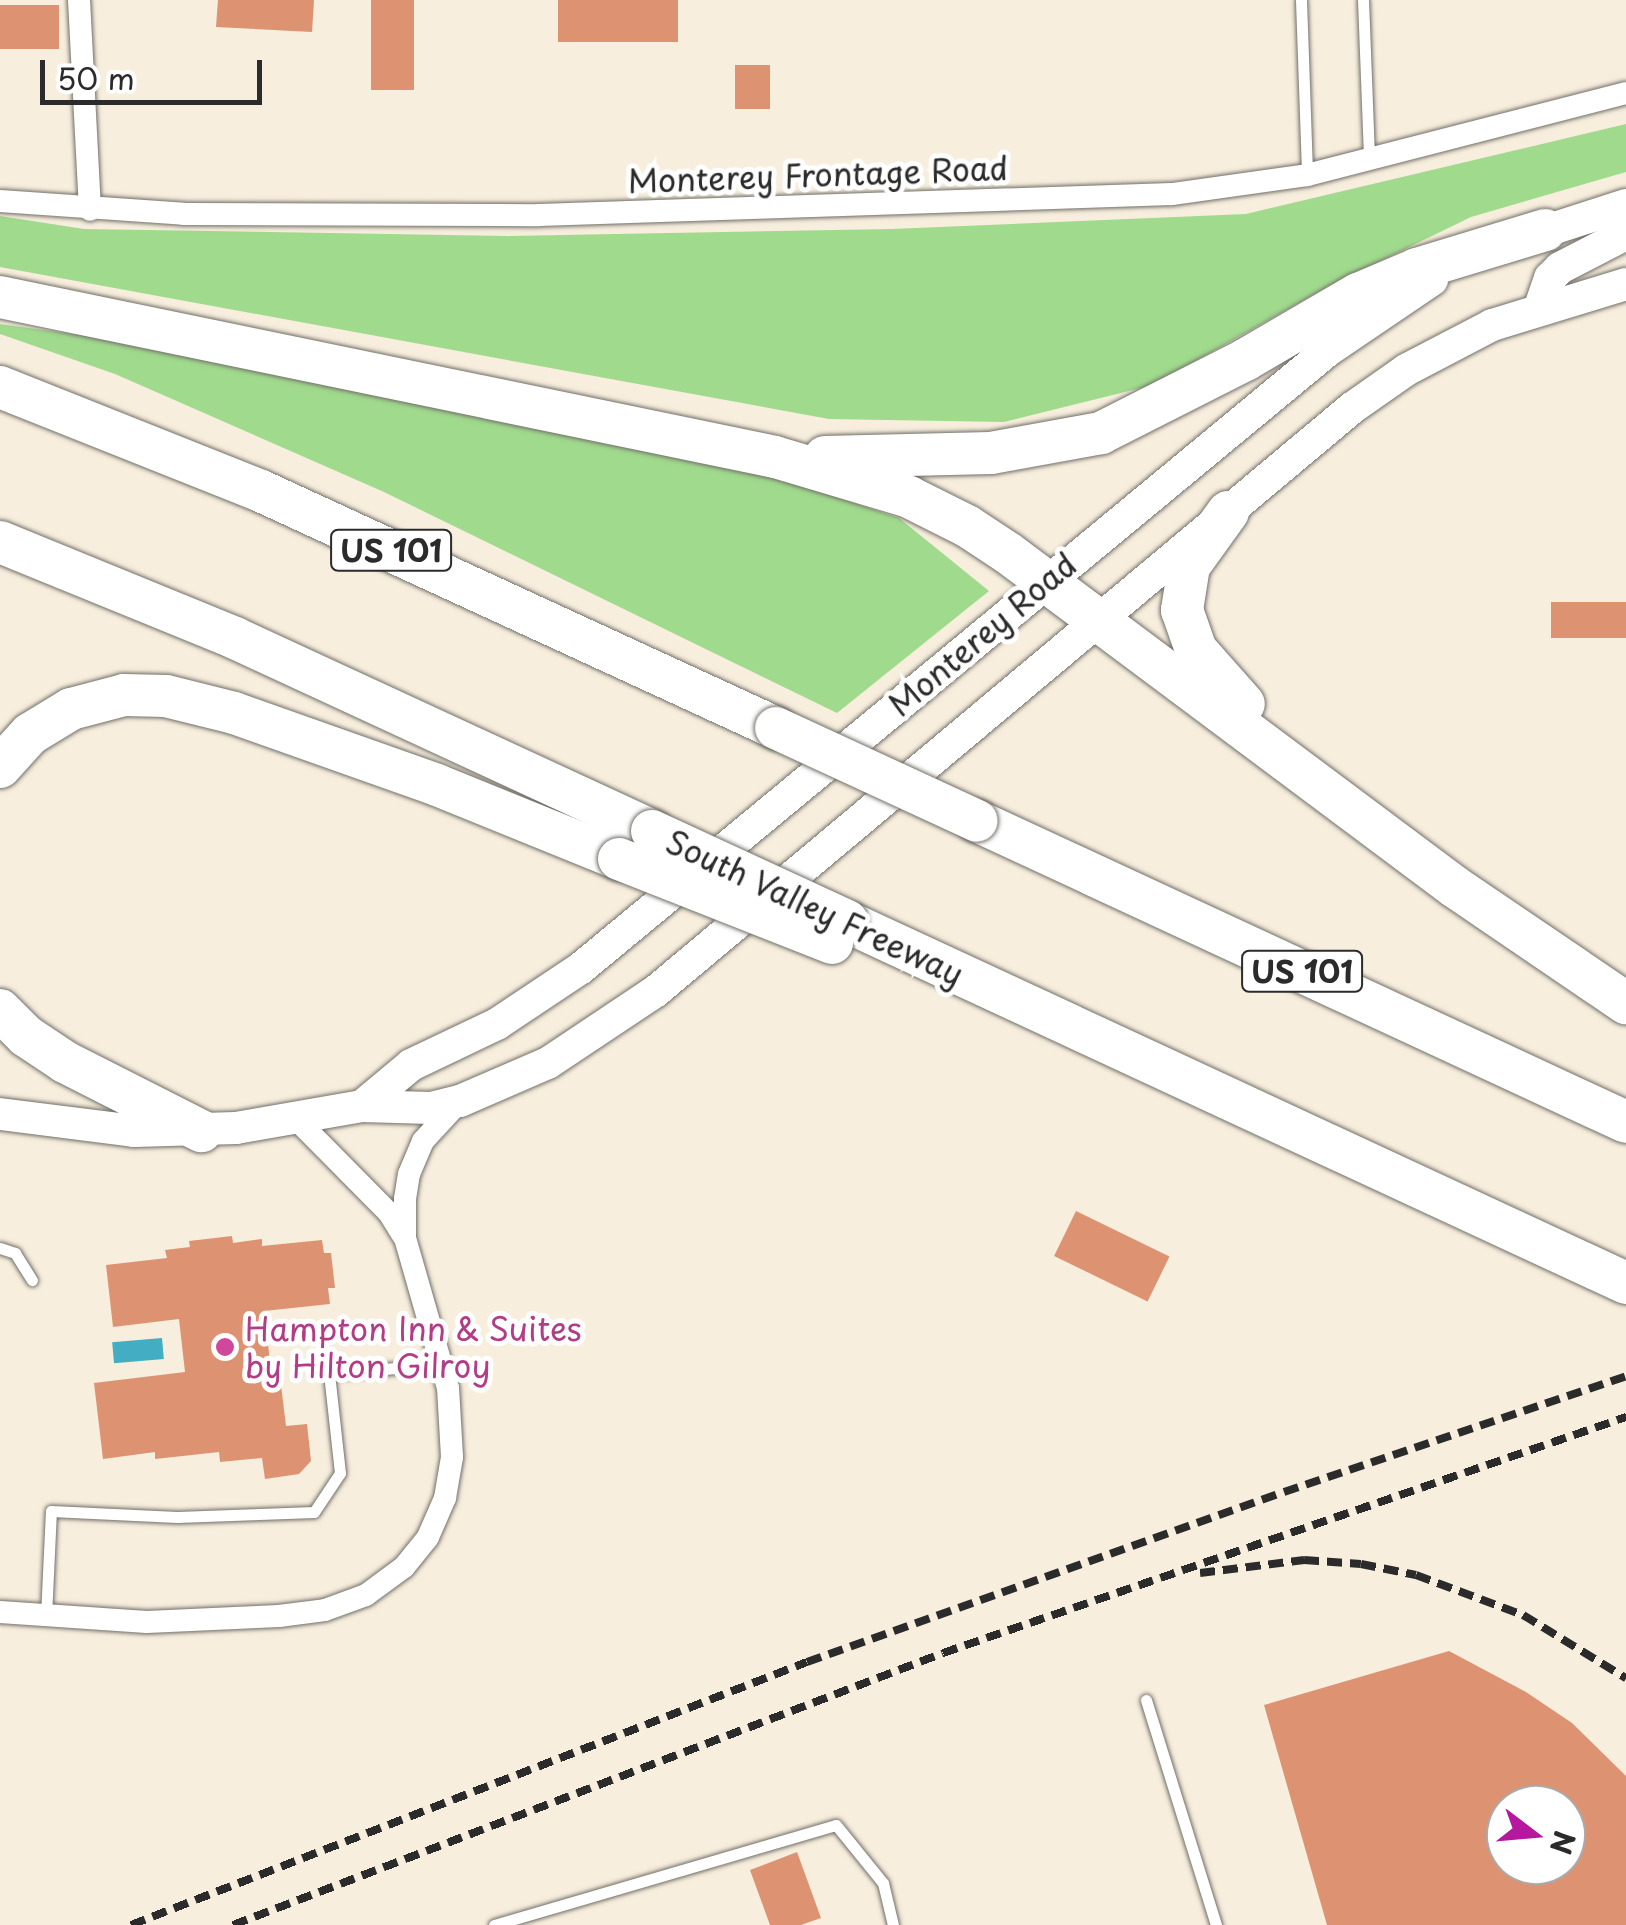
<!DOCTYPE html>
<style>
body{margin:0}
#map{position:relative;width:1626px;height:1925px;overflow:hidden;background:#f7eedd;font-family:"Playpen Sans",sans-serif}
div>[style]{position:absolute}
.green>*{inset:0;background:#a0da8d}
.water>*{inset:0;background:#43adc3;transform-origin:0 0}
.building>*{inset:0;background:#dd9272;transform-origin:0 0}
.roads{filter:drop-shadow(0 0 2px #726f69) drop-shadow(0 0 2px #726f69)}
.lane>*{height:11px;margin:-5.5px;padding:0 5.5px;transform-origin:5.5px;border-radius:5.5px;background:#fff}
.street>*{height:22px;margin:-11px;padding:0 11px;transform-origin:11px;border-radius:11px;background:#fff}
.secondary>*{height:32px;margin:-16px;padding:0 16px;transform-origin:16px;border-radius:16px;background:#fff}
.highway>*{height:42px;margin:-21px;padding:0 21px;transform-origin:21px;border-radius:21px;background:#fff}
.rail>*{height:8px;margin-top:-4px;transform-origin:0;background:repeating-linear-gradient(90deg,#2b2b2b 0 15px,transparent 0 23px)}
.bridges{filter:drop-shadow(0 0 2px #726f69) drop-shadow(0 0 2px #726f69)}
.highway-bridge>*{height:42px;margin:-21px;padding:0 21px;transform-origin:21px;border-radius:21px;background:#fff}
.dots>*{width:28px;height:28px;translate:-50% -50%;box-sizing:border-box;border:5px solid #fff;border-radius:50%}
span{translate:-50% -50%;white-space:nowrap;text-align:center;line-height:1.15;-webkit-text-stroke:10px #fff;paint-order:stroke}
.shield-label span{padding:2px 8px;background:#fff;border:2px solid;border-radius:8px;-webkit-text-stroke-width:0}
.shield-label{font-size:30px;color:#2b2b2b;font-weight:700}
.street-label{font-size:32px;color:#2b2b2b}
.hotel-label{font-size:32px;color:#b23c85}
.left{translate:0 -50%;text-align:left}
.north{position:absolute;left:1486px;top:1785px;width:100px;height:100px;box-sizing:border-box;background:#fff;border:2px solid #aaa;border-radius:50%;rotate:106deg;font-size:28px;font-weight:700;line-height:40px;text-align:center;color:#2b2b2b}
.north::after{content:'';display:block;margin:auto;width:35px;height:45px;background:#b5179e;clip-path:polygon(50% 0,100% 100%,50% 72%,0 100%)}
.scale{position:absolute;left:40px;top:60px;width:222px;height:45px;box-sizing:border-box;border:5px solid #2b2b2b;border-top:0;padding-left:12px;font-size:30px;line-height:35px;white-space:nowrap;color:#2b2b2b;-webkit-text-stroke:8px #fff;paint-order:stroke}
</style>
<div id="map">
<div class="green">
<i style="clip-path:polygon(1626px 124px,1626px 172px,1471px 217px,1327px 287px,1153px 385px,1004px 422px,829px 419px,0 267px,0 216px,84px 229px,508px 236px,892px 229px,1246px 214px)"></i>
<i style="clip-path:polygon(0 324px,225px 355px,743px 466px,899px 518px,989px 591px,837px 713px,384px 492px,115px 374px,0 334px)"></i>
</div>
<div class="water">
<i style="left:162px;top:1338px;width:21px;height:50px;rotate:85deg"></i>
</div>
<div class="building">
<i style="clip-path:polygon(218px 0,314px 0,312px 32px,216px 27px)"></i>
<i style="left:371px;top:0;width:43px;height:90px"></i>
<i style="left:558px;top:0;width:120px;height:42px"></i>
<i style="left:59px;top:5px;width:44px;height:59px;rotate:90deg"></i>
<i style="left:770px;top:65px;width:44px;height:35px;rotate:90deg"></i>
<i style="left:1626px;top:602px;width:36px;height:75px;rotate:90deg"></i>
<i style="left:1076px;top:1211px;width:104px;height:50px;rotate:26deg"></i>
<i style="clip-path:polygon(232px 1236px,233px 1243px,262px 1239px,262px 1246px,322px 1240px,324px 1253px,331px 1253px,335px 1288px,328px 1288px,330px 1304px,264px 1311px,273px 1386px,281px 1385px,286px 1426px,307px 1424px,311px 1461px,299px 1474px,265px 1479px,262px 1458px,220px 1462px,219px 1452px,155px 1459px,155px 1452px,103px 1459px,94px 1383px,185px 1372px,179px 1319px,113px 1327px,106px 1265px,167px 1258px,165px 1250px,190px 1247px,189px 1241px)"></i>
<i style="clip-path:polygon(evenodd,1449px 1651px,1526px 1692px,1572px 1723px,1626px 1776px,1626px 1925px,1327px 1925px,1264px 1705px,1449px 1651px,1506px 1805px,1566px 1805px,1566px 1865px,1506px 1865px,1506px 1805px)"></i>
<i style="clip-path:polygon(797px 1852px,821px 1918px,801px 1925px,770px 1925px,750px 1870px)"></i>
</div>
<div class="roads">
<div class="lane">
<i style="left:1301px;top:0;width:175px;rotate:88deg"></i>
<i style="left:1363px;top:0;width:159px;rotate:87.8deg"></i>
<i style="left:0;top:1248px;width:16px;rotate:18deg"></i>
<i style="left:15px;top:1253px;width:32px;rotate:58deg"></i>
<i style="left:46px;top:1616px;width:105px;rotate:-87.3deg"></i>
<i style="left:51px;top:1511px;width:126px;rotate:2.7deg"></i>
<i style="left:177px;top:1517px;width:137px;rotate:-2.1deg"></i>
<i style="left:314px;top:1512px;width:47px;rotate:-56.3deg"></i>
<i style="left:340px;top:1473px;width:100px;rotate:-96.3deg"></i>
<i style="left:329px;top:1374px;width:112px;rotate:-5.1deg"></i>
<i style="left:1146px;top:1700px;width:236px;rotate:72.7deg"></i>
<i style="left:494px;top:1925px;width:356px;rotate:-16.3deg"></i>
<i style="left:836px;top:1825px;width:75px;rotate:51deg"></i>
<i style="left:883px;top:1883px;width:43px;rotate:76.6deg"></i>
</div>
<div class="street">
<i style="left:79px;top:0;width:210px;rotate:87deg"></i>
<i style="left:0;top:201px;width:184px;rotate:4deg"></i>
<i style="left:184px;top:214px;width:355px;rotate:0.2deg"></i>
<i style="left:539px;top:215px;width:633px;rotate:-1.9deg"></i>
<i style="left:1172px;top:194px;width:136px;rotate:-8deg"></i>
<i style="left:1307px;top:175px;width:329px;rotate:-14.4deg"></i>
<i style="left:297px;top:1120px;width:131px;rotate:45.3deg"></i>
<i style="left:389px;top:1213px;width:26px;rotate:58deg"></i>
<i style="left:0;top:1612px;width:147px;rotate:3.9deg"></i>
<i style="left:147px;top:1622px;width:132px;rotate:-2.6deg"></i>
<i style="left:279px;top:1616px;width:46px;rotate:-7.4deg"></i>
<i style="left:325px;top:1610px;width:44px;rotate:-20.1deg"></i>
<i style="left:366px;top:1595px;width:47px;rotate:-36.4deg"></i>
<i style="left:404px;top:1567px;width:38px;rotate:-51deg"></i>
<i style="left:428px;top:1537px;width:43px;rotate:-66.4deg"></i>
<i style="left:445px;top:1498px;width:42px;rotate:-80.3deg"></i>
<i style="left:452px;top:1457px;width:69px;rotate:-93.3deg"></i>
<i style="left:448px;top:1388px;width:156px;rotate:-106deg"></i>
<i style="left:405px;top:1238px;width:39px;rotate:-90deg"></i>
<i style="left:405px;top:1199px;width:25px;rotate:-81deg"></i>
<i style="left:409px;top:1174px;width:36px;rotate:-67deg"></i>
<i style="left:423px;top:1141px;width:52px;rotate:-47.4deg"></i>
</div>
<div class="secondary">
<i style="left:1527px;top:237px;width:104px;rotate:-17.9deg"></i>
<i style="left:1540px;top:307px;width:31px;rotate:-71deg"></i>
<i style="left:1550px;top:278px;width:14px;rotate:-45deg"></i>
<i style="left:1560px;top:268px;width:74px;rotate:-27.3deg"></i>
<i style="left:362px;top:1106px;width:64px;rotate:-39.9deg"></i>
<i style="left:411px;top:1065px;width:95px;rotate:-25.5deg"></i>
<i style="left:497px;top:1024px;width:101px;rotate:-33.7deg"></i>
<i style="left:581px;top:968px;width:968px;rotate:-39.59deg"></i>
<i style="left:1327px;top:351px;width:127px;rotate:-34.1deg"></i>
<i style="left:0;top:1114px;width:135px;rotate:7.2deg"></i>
<i style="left:134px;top:1131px;width:102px;rotate:-1.7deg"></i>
<i style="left:236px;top:1128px;width:128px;rotate:-9.9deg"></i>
<i style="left:362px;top:1106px;width:69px;rotate:1.7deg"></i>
<i style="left:431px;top:1108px;width:30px;rotate:-14deg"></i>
<i style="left:460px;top:1101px;width:96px;rotate:-23.4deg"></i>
<i style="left:548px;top:1063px;width:130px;rotate:-33.7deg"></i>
<i style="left:656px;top:991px;width:908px;rotate:-39.95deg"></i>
<i style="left:1352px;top:408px;width:66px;rotate:-35.1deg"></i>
<i style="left:1406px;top:370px;width:97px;rotate:-27.6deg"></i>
<i style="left:1492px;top:325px;width:140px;rotate:-17deg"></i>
</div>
<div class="highway">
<i style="left:0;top:297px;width:791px;rotate:11.66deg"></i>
<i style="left:775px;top:457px;width:140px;rotate:16.6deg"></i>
<i style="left:909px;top:497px;width:65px;rotate:26.6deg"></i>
<i style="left:967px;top:526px;width:49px;rotate:33.4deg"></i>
<i style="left:1008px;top:553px;width:558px;rotate:36.77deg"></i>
<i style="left:1455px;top:887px;width:207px;rotate:34.2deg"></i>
<i style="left:0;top:387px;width:281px;rotate:21.7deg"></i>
<i style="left:261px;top:491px;width:567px;rotate:24.71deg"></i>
<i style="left:825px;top:457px;width:166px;rotate:-1.4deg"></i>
<i style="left:991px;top:453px;width:112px;rotate:-10.3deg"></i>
<i style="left:1101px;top:433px;width:161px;rotate:-26.9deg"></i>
<i style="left:1245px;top:360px;width:131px;rotate:-30.3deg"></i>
<i style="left:1358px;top:294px;width:64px;rotate:-23deg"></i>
<i style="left:1417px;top:269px;width:134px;rotate:-16.9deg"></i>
<i style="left:1228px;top:512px;width:67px;rotate:125.8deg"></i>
<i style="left:1189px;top:566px;width:45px;rotate:99deg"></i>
<i style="left:1182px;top:610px;width:42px;rotate:70.7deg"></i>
<i style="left:1196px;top:650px;width:72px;rotate:48.4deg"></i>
<i style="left:0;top:542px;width:254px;rotate:22.2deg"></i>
<i style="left:235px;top:638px;width:459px;rotate:24.8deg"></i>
<i style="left:0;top:767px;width:45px;rotate:-47.7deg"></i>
<i style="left:30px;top:734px;width:48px;rotate:-31.4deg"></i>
<i style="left:71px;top:709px;width:55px;rotate:-14.8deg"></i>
<i style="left:124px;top:695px;width:42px;rotate:1.4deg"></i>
<i style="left:166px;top:696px;width:70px;rotate:14deg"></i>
<i style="left:234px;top:713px;width:215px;rotate:19.5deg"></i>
<i style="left:437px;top:785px;width:196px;rotate:22.1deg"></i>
<i style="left:977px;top:821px;width:715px;rotate:24.88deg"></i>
<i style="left:854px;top:925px;width:851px;rotate:24.88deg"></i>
<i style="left:0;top:1010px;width:37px;rotate:45deg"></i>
<i style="left:26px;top:1036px;width:47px;rotate:33.7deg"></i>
<i style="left:65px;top:1062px;width:153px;rotate:26.9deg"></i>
</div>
</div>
<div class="rail">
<i style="left:1200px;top:1573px;width:105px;rotate:-7.1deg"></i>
<i style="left:1304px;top:1560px;width:57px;rotate:4deg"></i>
<i style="left:1361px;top:1564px;width:56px;rotate:11.3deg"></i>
<i style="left:1416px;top:1575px;width:114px;rotate:20.5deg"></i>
<i style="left:1523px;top:1615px;width:121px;rotate:31.5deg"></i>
<i style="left:131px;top:1925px;width:725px;rotate:-21.26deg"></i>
<i style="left:807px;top:1662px;width:506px;rotate:-19.62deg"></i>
<i style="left:1284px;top:1492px;width:361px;rotate:-18.7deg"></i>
<i style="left:233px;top:1925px;width:760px;rotate:-20.96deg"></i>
<i style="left:943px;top:1653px;width:723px;rotate:-19.06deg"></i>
</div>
<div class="bridges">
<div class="highway-bridge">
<i style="left:776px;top:728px;width:221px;rotate:24.8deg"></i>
<i style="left:652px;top:831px;width:215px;rotate:24.8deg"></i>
<i style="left:619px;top:859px;width:229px;rotate:21.5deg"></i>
</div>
</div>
<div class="dots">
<i style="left:225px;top:1347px;background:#d1479c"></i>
</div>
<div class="shield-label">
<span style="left:391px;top:550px">US 101</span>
<span style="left:1302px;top:971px">US 101</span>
</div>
<div class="street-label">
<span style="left:818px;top:174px;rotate:-2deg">Monterey Frontage Road</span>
<span style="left:982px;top:634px;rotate:-40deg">Monterey Road</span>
<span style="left:815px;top:907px;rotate:25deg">South Valley Freeway</span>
</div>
<div class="hotel-label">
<span class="left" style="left:245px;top:1347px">Hampton Inn &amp; Suites<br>by Hilton Gilroy</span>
</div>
<div class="north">N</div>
<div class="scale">50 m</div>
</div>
